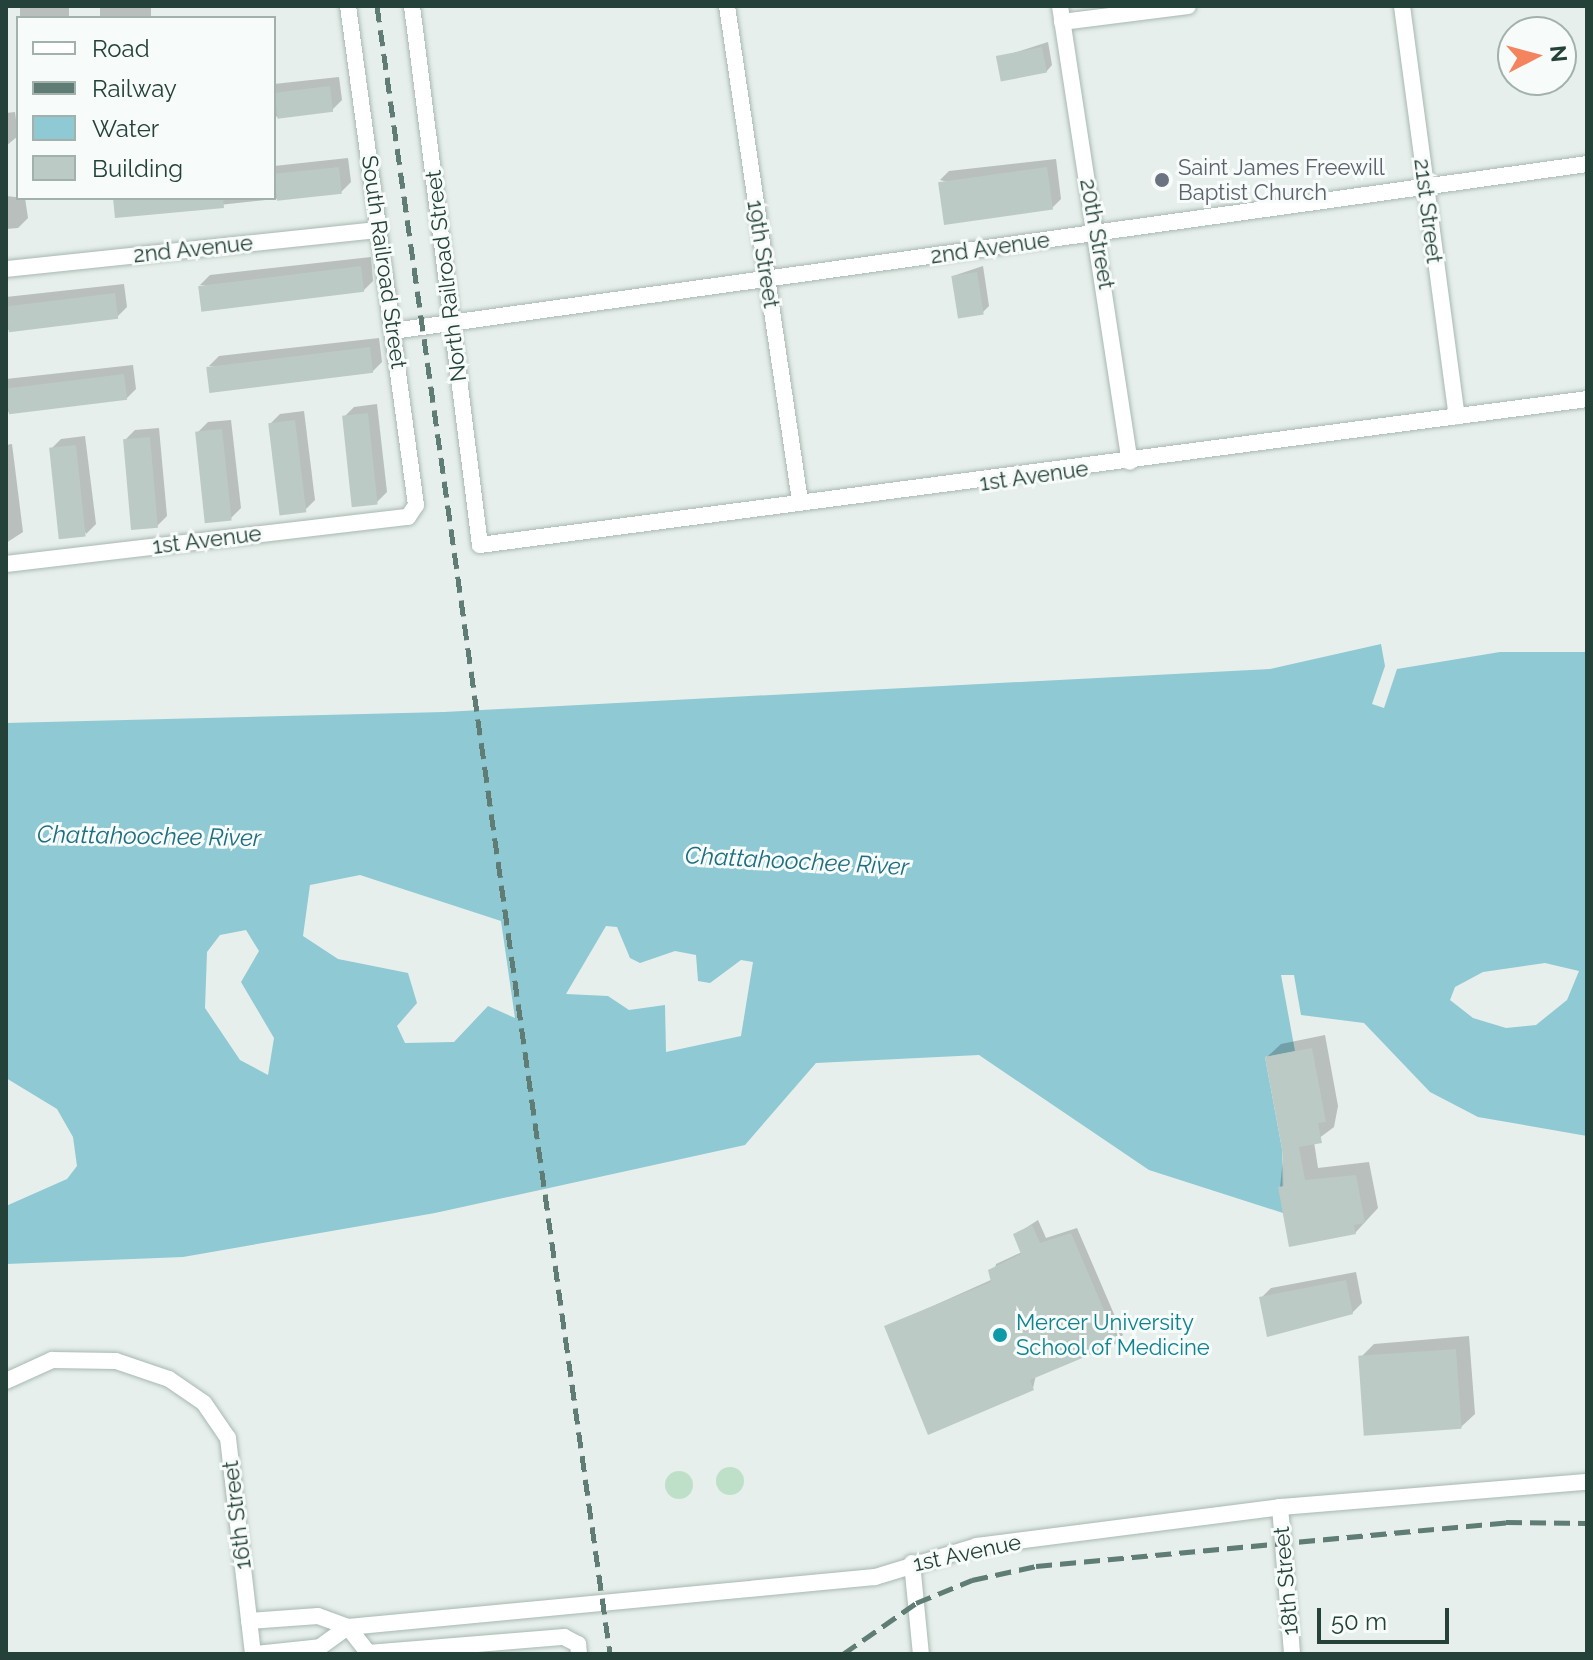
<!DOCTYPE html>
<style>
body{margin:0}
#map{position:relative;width:1593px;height:1660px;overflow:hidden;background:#e6efeb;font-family:Raleway,sans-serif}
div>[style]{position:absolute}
.green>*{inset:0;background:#bfe0c8}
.round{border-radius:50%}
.water>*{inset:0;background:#8ec9d4}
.shadow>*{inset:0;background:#0003;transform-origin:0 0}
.building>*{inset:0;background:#bbcac4;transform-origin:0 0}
.roads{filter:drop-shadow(0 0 2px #a8b8b2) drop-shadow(0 0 2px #a8b8b2)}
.minor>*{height:16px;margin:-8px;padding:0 8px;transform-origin:8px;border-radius:8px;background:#fff}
.rail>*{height:5px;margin-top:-2.5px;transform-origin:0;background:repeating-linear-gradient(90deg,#5f7d75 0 16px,transparent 0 24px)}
.dots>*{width:22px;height:22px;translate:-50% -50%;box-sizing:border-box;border:4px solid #f7fbf9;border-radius:50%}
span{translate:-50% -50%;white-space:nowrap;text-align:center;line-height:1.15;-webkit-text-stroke:6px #f7fbf9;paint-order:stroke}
.worship-label{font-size:22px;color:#5b616d}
.left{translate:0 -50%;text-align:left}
.street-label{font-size:22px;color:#24423a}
.culture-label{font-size:22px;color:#0d838f}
.water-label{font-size:24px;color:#1c6f80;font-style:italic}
.frame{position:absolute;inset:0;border:8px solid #24423a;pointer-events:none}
.legend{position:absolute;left:16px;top:16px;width:260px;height:184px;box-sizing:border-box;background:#f7fbf9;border:2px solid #a3b1ad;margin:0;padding:10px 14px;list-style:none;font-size:24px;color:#24423a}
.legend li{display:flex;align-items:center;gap:16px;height:40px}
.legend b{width:40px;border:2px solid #a3b1ad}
.north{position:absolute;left:1497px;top:16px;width:80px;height:80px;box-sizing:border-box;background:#f7fbf9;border:2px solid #a3b1ad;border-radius:50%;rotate:84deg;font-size:22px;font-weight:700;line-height:32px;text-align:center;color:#24423a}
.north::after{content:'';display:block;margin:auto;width:28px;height:36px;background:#f4845f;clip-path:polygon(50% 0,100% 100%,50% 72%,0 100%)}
.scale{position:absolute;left:1317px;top:1608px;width:132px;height:36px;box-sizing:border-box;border:4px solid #24423a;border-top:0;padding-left:10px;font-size:24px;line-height:28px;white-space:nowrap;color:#24423a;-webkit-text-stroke:6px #f7fbf9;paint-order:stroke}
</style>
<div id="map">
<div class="green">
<i class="round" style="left:716px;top:1467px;width:28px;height:28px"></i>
<i class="round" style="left:665px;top:1471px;width:28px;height:28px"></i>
</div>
<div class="water">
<i style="clip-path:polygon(evenodd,1381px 644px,1385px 666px,1372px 704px,1384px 708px,1397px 669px,1500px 652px,1587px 652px,1587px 1136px,1478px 1117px,1430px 1092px,1364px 1023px,1301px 1015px,1294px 975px,1281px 975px,1295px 1051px,1265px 1057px,1282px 1149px,1283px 1213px,1149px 1170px,979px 1055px,816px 1063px,745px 1145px,435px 1213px,183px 1257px,6px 1264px,6px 1206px,67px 1179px,77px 1166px,73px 1137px,57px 1109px,6px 1078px,6px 723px,444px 712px,1270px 669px,1381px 644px,360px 875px,501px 921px,515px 1018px,488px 1006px,454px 1042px,405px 1043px,397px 1026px,417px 1003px,408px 973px,338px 959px,303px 936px,310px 885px,360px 875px,1381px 644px,606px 926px,617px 927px,630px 958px,640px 963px,675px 951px,696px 955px,698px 981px,710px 983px,741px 960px,753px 962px,741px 1036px,666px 1052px,665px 1005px,629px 1010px,608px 996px,566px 994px,606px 926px,1381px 644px,246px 930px,259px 951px,241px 982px,274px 1038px,268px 1075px,240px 1060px,205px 1008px,207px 952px,220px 935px,246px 930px,1381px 644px,1545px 963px,1579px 971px,1567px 1000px,1536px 1025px,1506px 1028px,1473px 1018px,1450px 1000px,1455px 987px,1483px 972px,1545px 963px)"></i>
</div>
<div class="shadow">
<i style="left:20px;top:6px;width:49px;height:12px"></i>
<i style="left:100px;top:6px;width:51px;height:12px"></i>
<i style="clip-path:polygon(1048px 42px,1052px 65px,1046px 72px,998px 58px)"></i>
<i style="clip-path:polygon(339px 77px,342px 100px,332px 110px,274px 117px,274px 84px)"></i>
<i style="clip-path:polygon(15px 112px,18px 136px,6px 146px,6px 113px)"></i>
<i style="clip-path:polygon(348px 158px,351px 182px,341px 192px,117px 216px,115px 198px,274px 198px,274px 166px)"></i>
<i style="clip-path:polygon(1056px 159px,1061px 199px,1052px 208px,940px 180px,949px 171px)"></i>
<i style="clip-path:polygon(6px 196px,25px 198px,28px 218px,18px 228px,6px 229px)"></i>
<i style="clip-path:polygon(371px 257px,373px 281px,363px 291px,200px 285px,210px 275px)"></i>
<i style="clip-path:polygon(983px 266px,989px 306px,983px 312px,953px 276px)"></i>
<i style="clip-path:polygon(124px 284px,127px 307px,117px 317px,6px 330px,6px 297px)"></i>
<i style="clip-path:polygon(379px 338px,382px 362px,372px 372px,209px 366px,219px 356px)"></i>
<i style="clip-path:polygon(133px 365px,136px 389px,126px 399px,6px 412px,6px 379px)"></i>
<i style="clip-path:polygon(377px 404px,387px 492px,377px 502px,344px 417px,354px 407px)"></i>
<i style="clip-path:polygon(304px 411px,315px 500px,305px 510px,270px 424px,280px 414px)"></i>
<i style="clip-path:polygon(231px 420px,241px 508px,231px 518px,198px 432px,208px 422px)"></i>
<i style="clip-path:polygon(159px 428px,167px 516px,157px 526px,125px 440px,135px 430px)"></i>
<i style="clip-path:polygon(85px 436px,96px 524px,86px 534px,51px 449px,61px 439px)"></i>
<i style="clip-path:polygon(12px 444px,23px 532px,6px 543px,6px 445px)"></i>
<i style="clip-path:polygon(1325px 1035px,1338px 1106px,1334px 1127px,1314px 1142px,1318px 1168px,1369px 1162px,1378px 1208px,1355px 1233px,1280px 1188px,1284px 1148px,1267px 1057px,1281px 1044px)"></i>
<i style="clip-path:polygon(1038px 1220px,1046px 1238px,1077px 1228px,1123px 1335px,1116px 1341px,1036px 1375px,1033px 1388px,886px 1327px,993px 1279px,996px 1264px,1022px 1252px,1015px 1235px)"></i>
<i style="clip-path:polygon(1356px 1272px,1362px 1303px,1352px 1313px,1261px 1298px,1271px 1288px)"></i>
<i style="clip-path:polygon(1469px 1336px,1475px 1414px,1461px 1427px,1360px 1358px,1374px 1344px)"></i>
</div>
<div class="building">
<i style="left:1042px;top:47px;width:26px;height:47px;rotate:79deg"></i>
<i style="left:330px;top:86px;width:26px;height:56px;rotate:83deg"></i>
<i style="left:339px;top:167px;width:27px;height:65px;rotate:84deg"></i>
<i style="left:1047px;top:167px;width:43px;height:110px;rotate:82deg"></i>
<i style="clip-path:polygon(113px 198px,223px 198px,224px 208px,115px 218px)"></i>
<i style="left:361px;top:266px;width:26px;height:164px;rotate:83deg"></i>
<i style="left:977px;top:272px;width:43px;height:26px;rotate:81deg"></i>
<i style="left:115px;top:293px;width:26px;height:110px;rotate:83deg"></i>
<i style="left:370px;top:347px;width:26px;height:165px;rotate:83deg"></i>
<i style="left:124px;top:374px;width:26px;height:119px;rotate:83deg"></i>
<i style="left:368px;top:413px;width:92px;height:26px;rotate:84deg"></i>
<i style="left:295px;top:420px;width:93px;height:27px;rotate:83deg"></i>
<i style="left:222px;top:429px;width:92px;height:27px;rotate:84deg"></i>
<i style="left:150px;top:437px;width:91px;height:27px;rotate:85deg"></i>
<i style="left:76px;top:445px;width:92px;height:27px;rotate:84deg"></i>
<i style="clip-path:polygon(1312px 1048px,1326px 1122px,1318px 1123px,1322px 1143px,1299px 1147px,1305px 1180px,1356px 1175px,1365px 1223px,1354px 1225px,1356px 1234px,1289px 1247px,1278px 1187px,1284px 1186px,1282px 1149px,1265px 1057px)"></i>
<i style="clip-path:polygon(1032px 1225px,1040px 1243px,1071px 1233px,1118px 1343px,1030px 1380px,1034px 1390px,928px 1435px,884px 1326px,991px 1282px,988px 1270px,1021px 1254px,1013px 1234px)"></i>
<i style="clip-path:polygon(1346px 1280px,1353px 1314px,1267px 1337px,1259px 1297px)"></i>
<i style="left:1456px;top:1349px;width:80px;height:98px;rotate:86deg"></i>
</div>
<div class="roads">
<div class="minor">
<i style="left:412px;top:6px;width:543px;rotate:82.81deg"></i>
<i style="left:480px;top:545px;width:1117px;rotate:-7.51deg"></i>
<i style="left:727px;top:6px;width:500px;rotate:81.61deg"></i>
<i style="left:1060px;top:6px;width:461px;rotate:81.3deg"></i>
<i style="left:1402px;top:6px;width:414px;rotate:82.4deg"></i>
<i style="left:1062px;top:22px;width:127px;rotate:-7.2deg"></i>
<i style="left:6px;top:269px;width:375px;rotate:-6deg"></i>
<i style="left:393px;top:331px;width:1206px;rotate:-7.96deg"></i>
<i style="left:6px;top:564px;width:405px;rotate:-6.7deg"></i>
<i style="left:408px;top:517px;width:14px;rotate:-56deg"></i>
<i style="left:416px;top:505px;width:504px;rotate:-97.76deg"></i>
<i style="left:6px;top:1381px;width:51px;rotate:-24.5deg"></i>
<i style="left:52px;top:1360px;width:64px;rotate:0.9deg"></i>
<i style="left:116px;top:1361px;width:56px;rotate:18.8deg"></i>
<i style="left:169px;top:1379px;width:42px;rotate:34.4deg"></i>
<i style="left:204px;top:1403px;width:42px;rotate:55.6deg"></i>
<i style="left:228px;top:1438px;width:217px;rotate:83.4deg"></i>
<i style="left:1280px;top:1507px;width:147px;rotate:85.3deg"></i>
<i style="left:912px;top:1563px;width:91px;rotate:84.4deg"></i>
<i style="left:249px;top:1621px;width:69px;rotate:-4.1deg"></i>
<i style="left:318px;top:1616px;width:32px;rotate:20deg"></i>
<i style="left:348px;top:1627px;width:529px;rotate:-5.42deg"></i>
<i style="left:875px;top:1577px;width:107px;rotate:-16.9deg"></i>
<i style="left:977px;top:1546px;width:305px;rotate:-7.3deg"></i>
<i style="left:1280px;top:1507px;width:308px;rotate:-4.7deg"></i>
<i style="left:348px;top:1627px;width:33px;rotate:52deg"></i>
<i style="left:368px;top:1653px;width:197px;rotate:-4.7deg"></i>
<i style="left:564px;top:1637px;width:16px;rotate:27deg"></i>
<i style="left:578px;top:1644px;width:10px;rotate:84deg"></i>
<i style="left:256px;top:1654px;width:64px;rotate:-6.2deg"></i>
<i style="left:320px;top:1647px;width:34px;rotate:-36deg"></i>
</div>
</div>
<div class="rail">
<i style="left:377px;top:6px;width:1664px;rotate:81.95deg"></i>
<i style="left:843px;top:1654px;width:89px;rotate:-34.9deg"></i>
<i style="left:916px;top:1603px;width:61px;rotate:-22.3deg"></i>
<i style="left:972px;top:1580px;width:66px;rotate:-12.3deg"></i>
<i style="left:1036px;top:1566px;width:472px;rotate:-5.3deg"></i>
<i style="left:1506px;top:1522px;width:81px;rotate:0.7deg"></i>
</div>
<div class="dots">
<i style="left:1162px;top:180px;background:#6b7280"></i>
<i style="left:1000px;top:1335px;background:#0f9aa8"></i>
</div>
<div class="worship-label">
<span class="left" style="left:1178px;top:180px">Saint James Freewill<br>Baptist Church</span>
</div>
<div class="street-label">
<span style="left:1428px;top:211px;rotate:83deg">21st Street</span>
<span style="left:1097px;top:234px;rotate:80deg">20th Street</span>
<span style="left:990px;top:248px;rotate:-8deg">2nd Avenue</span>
<span style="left:193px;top:249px;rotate:-6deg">2nd Avenue</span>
<span style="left:763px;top:254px;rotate:81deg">19th Street</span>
<span style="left:384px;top:262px;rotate:82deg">South Railroad Street</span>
<span style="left:446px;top:276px;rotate:-97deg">North Railroad Street</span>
<span style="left:1034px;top:476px;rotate:-8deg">1st Avenue</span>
<span style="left:207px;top:540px;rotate:-7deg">1st Avenue</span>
<span style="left:237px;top:1515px;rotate:-97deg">16th Street</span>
<span style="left:967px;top:1553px;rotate:-12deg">1st Avenue</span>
<span style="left:1286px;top:1581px;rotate:-95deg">18th Street</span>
</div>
<div class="culture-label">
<span class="left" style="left:1016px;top:1335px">Mercer University<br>School of Medicine</span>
</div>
<div class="water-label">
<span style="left:149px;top:836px;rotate:1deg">Chattahoochee River</span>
<span style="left:797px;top:861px;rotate:3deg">Chattahoochee River</span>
</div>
<div class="frame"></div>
<ul class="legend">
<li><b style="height:10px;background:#fff"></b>Road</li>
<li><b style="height:10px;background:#5f7d75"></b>Railway</li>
<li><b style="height:22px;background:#8ec9d4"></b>Water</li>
<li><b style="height:22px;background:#bbcac4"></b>Building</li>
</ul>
<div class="north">N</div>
<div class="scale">50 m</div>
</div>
